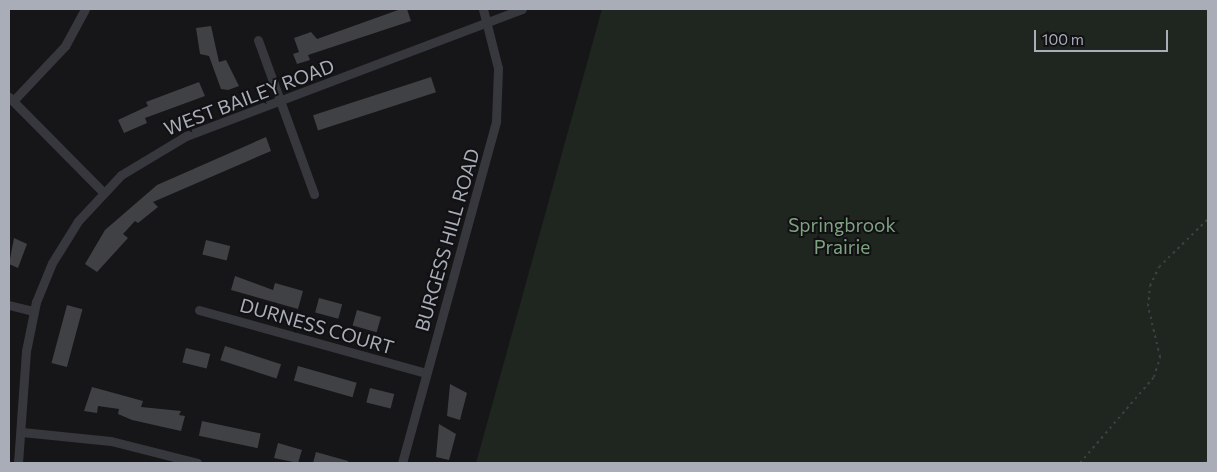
<!DOCTYPE html>
<style>
body{margin:0}
#map{position:relative;width:1217px;height:472px;overflow:hidden;background:#161618;font-family:Commissioner,sans-serif}
div>[style]{position:absolute}
.green>*{inset:0;background:#1e261f}
.stream>*{height:2.5px;margin:-1.25px;padding:0 1.25px;transform-origin:1.25px;border-radius:1.25px;background:#2c353c}
.building>*{inset:0;background:#404145;transform-origin:0 0}
.path>*{height:2px;margin-top:-1px;transform-origin:0;background:repeating-linear-gradient(90deg,#3d3f44 0 2.5px,transparent 0 6.5px)}
.minor>*{height:9px;margin:-4.5px;padding:0 4.5px;transform-origin:4.5px;border-radius:4.5px;background:#37383d}
span{translate:-50% -50%;white-space:nowrap;text-align:center;line-height:1.15;-webkit-text-stroke:4px #111113;paint-order:stroke}
.street-label{font-size:19px;color:#a8adb8}
.park-label{font-size:19px;color:#7fa381}
.frame{position:absolute;inset:0;border:10px solid #a8adb8;pointer-events:none}
.scale{position:absolute;left:1034px;top:30px;width:134px;height:22px;box-sizing:border-box;border:2px solid #a8adb8;border-top:0;padding-left:6px;font-size:15px;line-height:18px;white-space:nowrap;color:#a8adb8;-webkit-text-stroke:4px #111113;paint-order:stroke}
</style>
<div id="map">
<div class="green">
<i style="clip-path:polygon(602px 9px,1208px 9px,1208px 463px,476px 463px)"></i>
</div>
<div class="stream">
<i style="left:1202px;top:463px;width:6px;rotate:-9deg"></i>
</div>
<div class="building">
<i style="clip-path:polygon(401px 9px,407px 9px,411px 21px,308px 55px,310px 60px,297px 64px,293px 54px,299px 52px,294px 38px,311px 32px,317px 39px)"></i>
<i style="clip-path:polygon(211px 26px,219px 62px,226px 60px,239px 86px,228px 90px,221px 89px,209px 56px,200px 54px,196px 28px)"></i>
<i style="left:431px;top:77px;width:16px;height:124px;rotate:72deg"></i>
<i style="clip-path:polygon(199px 82px,205px 96px,145px 118px,147px 123px,124px 133px,118px 120px,148px 106px,146px 102px)"></i>
<i style="clip-path:polygon(266px 137px,271px 151px,153px 202px,158px 207px,138px 223px,135px 221px,123px 234px,128px 238px,97px 272px,85px 264px,105px 230px,157px 185px)"></i>
<i style="clip-path:polygon(14px 238px,27px 244px,18px 268px,9px 264px)"></i>
<i style="left:206px;top:240px;width:25px;height:15px;rotate:14deg"></i>
<i style="clip-path:polygon(235px 276px,273px 290px,275px 283px,303px 291px,298px 309px,231px 290px)"></i>
<i style="left:319px;top:298px;width:24px;height:15px;rotate:15deg"></i>
<i style="left:67px;top:305px;width:16px;height:60px;rotate:15deg"></i>
<i style="left:357px;top:310px;width:25px;height:16px;rotate:16deg"></i>
<i style="left:225px;top:346px;width:59px;height:15px;rotate:18deg"></i>
<i style="left:186px;top:348px;width:25px;height:15px;rotate:14deg"></i>
<i style="left:298px;top:366px;width:61px;height:15px;rotate:16deg"></i>
<i style="clip-path:polygon(450px 384px,467px 393px,460px 420px,447px 416px)"></i>
<i style="clip-path:polygon(92px 387px,143px 401px,141px 407px,181px 411px,179px 415px,185px 416px,181px 431px,132px 420px,118px 414px,119px 409px,98px 406px,97px 413px,84px 411px)"></i>
<i style="left:370px;top:388px;width:25px;height:15px;rotate:14deg"></i>
<i style="left:202px;top:421px;width:60px;height:15px;rotate:12deg"></i>
<i style="clip-path:polygon(439px 424px,456px 434px,449px 460px,436px 457px)"></i>
<i style="clip-path:polygon(278px 443px,302px 450px,298px 463px,274px 458px)"></i>
<i style="clip-path:polygon(316px 452px,348px 461px,348px 463px,313px 463px)"></i>
</div>
<div class="path">
<i style="left:1080px;top:463px;width:113px;rotate:-49.3deg"></i>
<i style="left:1154px;top:377px;width:21px;rotate:-73deg"></i>
<i style="left:1160px;top:357px;width:52px;rotate:-103.2deg"></i>
<i style="left:1148px;top:306px;width:20px;rotate:-84deg"></i>
<i style="left:1150px;top:286px;width:21px;rotate:-65deg"></i>
<i style="left:1159px;top:267px;width:69px;rotate:-44.4deg"></i>
</div>
<div class="minor">
<i style="left:258px;top:40px;width:164px;rotate:70deg"></i>
<i style="left:9px;top:97px;width:134px;rotate:45.3deg"></i>
<i style="left:13px;top:101px;width:76px;rotate:-46.6deg"></i>
<i style="left:65px;top:46px;width:42px;rotate:-61.6deg"></i>
<i style="left:9px;top:305px;width:25px;rotate:14deg"></i>
<i style="left:199px;top:310px;width:236px;rotate:15.5deg"></i>
<i style="left:22px;top:432px;width:89px;rotate:5.8deg"></i>
<i style="left:111px;top:441px;width:89px;rotate:14.3deg"></i>
<i style="left:18px;top:463px;width:112px;rotate:-85.9deg"></i>
<i style="left:26px;top:351px;width:50px;rotate:-78.5deg"></i>
<i style="left:36px;top:302px;width:42px;rotate:-67.7deg"></i>
<i style="left:52px;top:263px;width:49px;rotate:-58.2deg"></i>
<i style="left:78px;top:221px;width:63px;rotate:-46.9deg"></i>
<i style="left:121px;top:175px;width:76px;rotate:-31deg"></i>
<i style="left:186px;top:136px;width:359px;rotate:-20.7deg"></i>
<i style="left:402px;top:463px;width:355px;rotate:-74.6deg"></i>
<i style="left:496px;top:121px;width:53px;rotate:-87.8deg"></i>
<i style="left:498px;top:68px;width:61px;rotate:-104.3deg"></i>
</div>
<div class="street-label">
<span style="left:249px;top:97px;rotate:-21deg">WEST BAILEY ROAD</span>
<span style="left:447px;top:240px;rotate:-74deg">BURGESS HILL ROAD</span>
<span style="left:317px;top:326px;rotate:16deg">DURNESS COURT</span>
</div>
<div class="park-label">
<span style="left:842px;top:236px">Springbrook<br>Prairie</span>
</div>
<div class="frame"></div>
<div class="scale">100 m</div>
</div>
